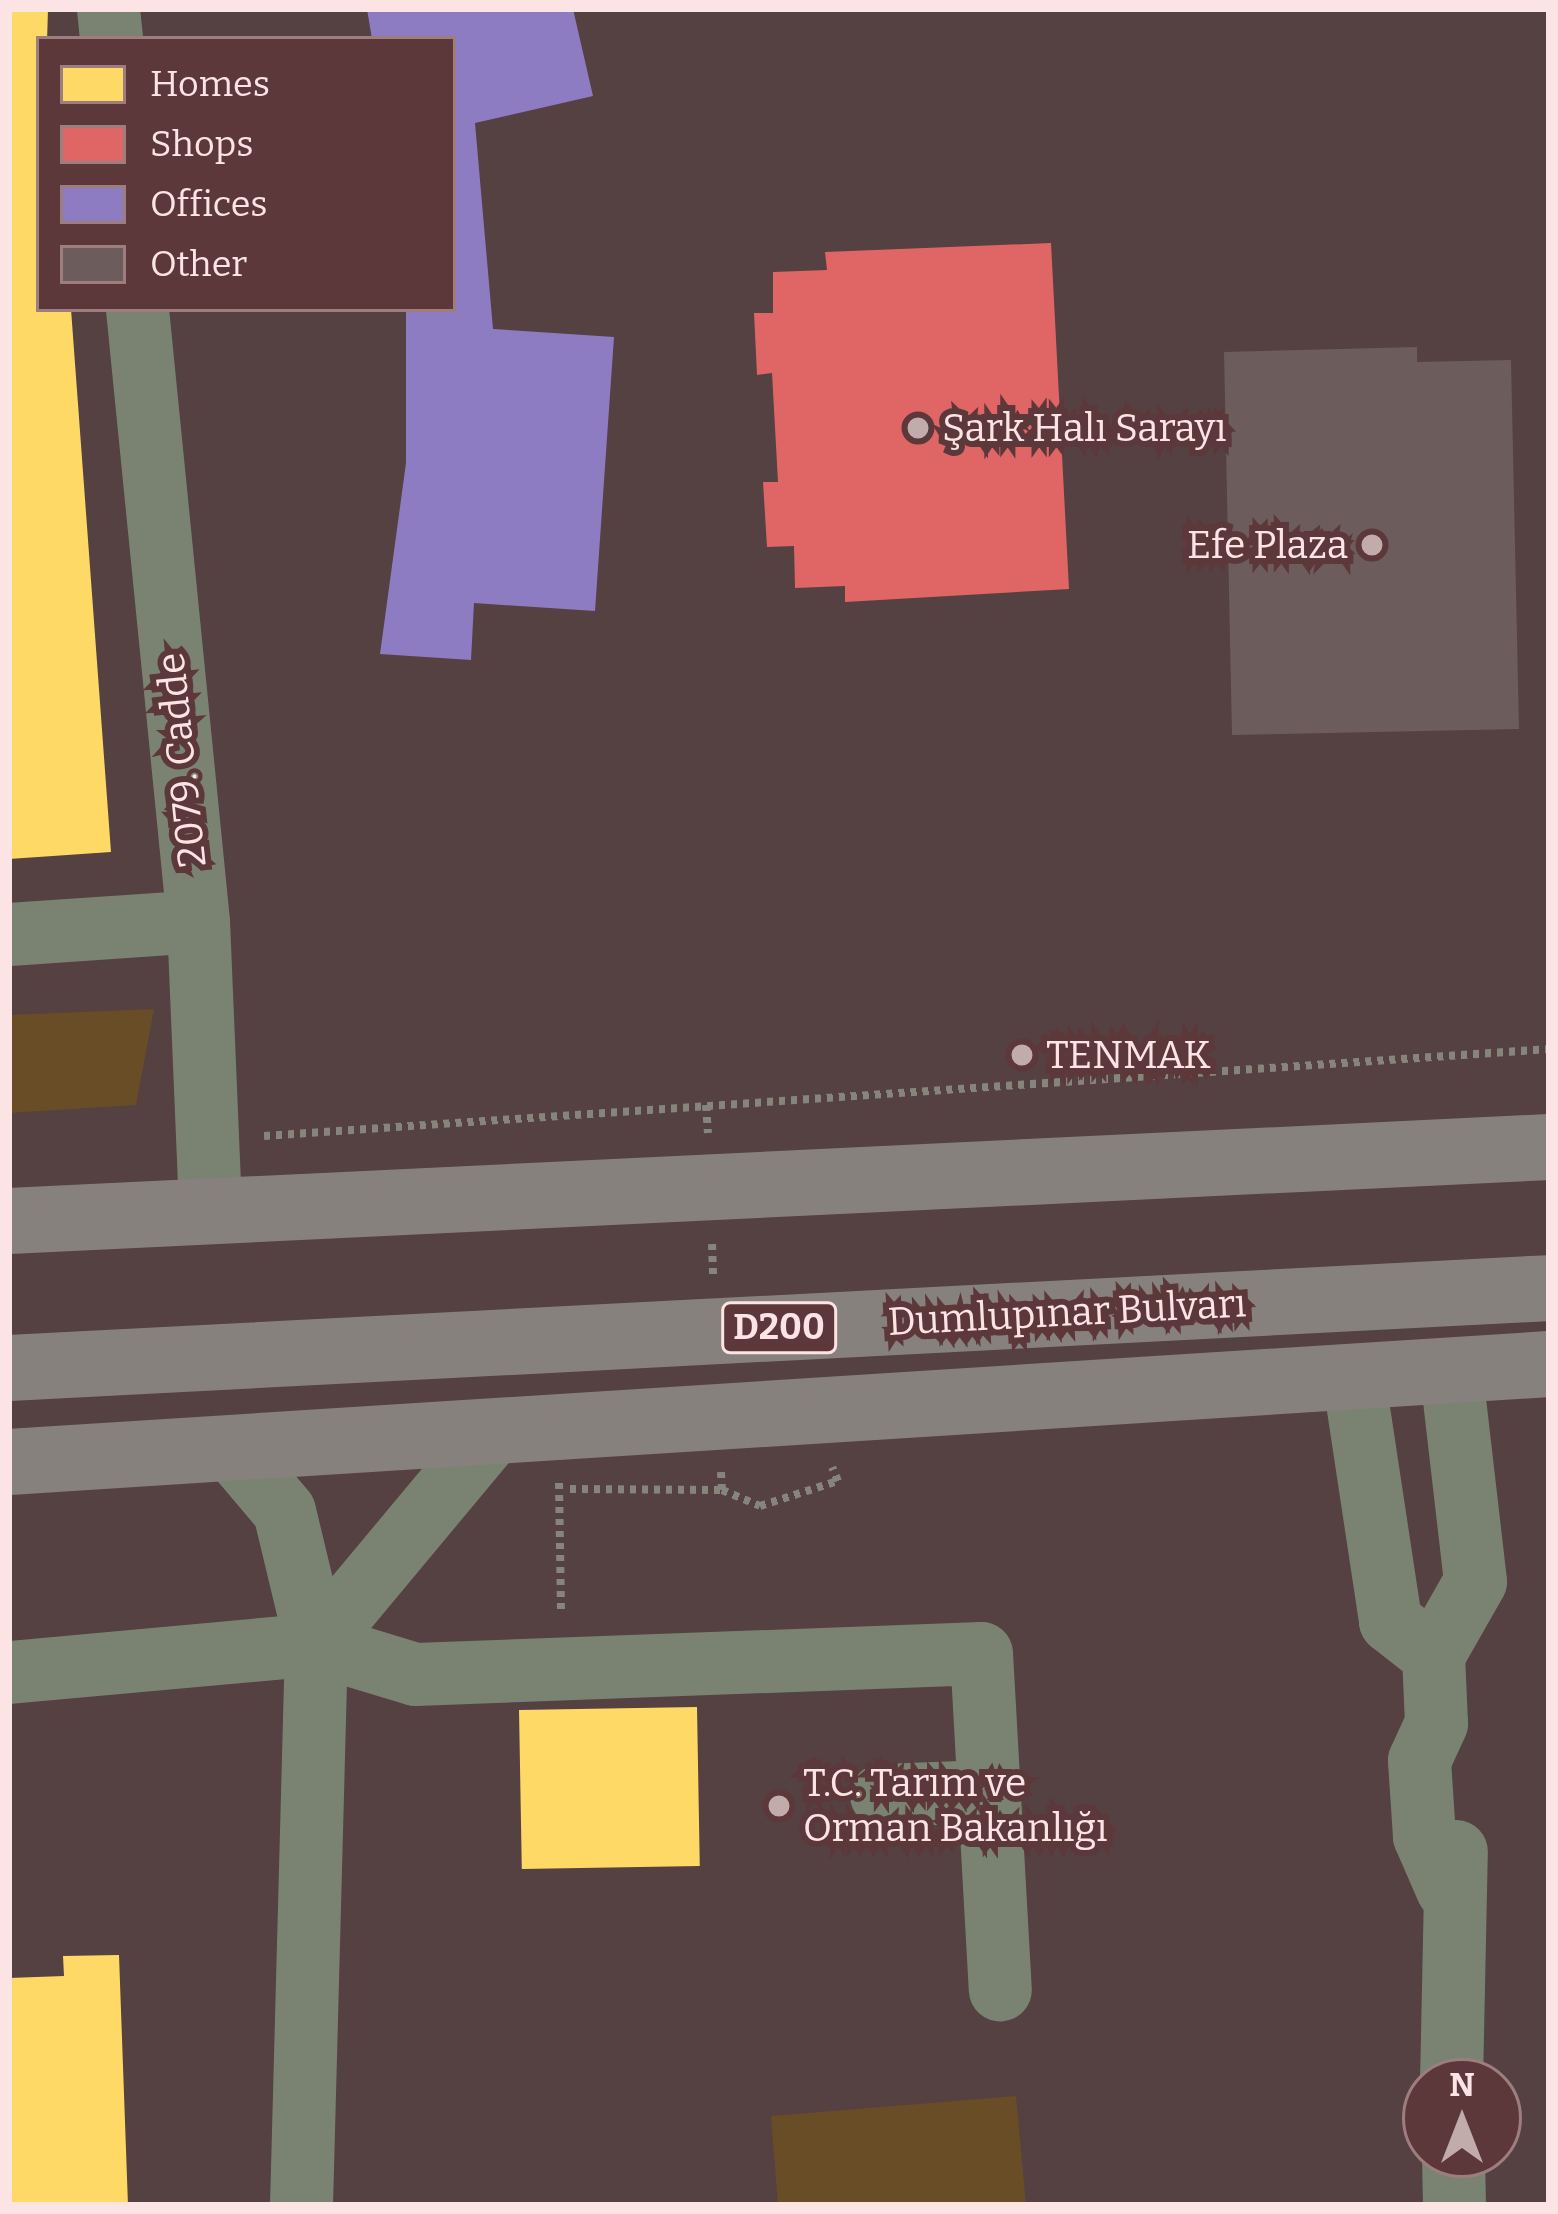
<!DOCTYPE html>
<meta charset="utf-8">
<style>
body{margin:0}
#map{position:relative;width:1558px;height:2214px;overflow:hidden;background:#554042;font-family:Bitter,serif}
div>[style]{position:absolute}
.green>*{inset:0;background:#684d26}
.homes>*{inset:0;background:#ffd966;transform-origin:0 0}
.shops>*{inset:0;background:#e06666}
.offices>*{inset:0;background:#8e7cc3}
.building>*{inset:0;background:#6d5c5c}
.path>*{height:8px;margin-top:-4px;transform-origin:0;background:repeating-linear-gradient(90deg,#85857c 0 6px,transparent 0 12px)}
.street>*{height:63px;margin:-31.5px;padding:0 31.5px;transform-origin:31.5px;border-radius:31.5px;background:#7a8372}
.highway>*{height:66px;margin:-33px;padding:0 33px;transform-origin:33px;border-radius:33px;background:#86817c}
.dots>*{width:33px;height:33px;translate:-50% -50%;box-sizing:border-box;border:6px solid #5d383a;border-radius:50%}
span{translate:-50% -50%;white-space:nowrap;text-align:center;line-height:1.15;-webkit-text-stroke:12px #5d383a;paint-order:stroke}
.shield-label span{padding:3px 9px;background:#5d383a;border:3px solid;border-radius:9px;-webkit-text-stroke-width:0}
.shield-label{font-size:36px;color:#fce4e4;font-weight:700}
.poi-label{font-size:39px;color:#fce4e4}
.left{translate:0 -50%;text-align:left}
.right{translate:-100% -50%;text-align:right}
.street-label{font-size:39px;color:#fce4e4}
.frame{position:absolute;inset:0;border:12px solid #fce4e4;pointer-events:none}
.legend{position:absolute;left:36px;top:36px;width:420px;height:276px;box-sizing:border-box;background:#5d383a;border:3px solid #9d7d7e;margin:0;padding:15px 21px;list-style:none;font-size:36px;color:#fce4e4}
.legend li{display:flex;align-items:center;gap:24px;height:60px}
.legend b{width:60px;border:3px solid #9d7d7e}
.north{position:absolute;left:1402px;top:2058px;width:120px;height:120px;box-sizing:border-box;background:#5d383a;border:3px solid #9d7d7e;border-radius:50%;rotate:0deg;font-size:33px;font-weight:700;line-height:48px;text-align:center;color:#fce4e4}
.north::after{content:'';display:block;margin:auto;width:42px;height:54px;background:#c2abab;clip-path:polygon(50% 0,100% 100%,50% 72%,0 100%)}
</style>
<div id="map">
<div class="green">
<i style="clip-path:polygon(154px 1009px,136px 1105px,9px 1113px,9px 1015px)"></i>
<i style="clip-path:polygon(1016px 2096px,1026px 2205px,778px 2205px,771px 2116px)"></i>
</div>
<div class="homes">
<i style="clip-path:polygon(9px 9px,48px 9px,39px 309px,71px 309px,111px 852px,9px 859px)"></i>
<i style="left:697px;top:1707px;width:159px;height:178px;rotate:89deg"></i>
<i style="clip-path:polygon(119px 1955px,128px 2205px,9px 2205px,9px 1978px,64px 1976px,63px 1956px)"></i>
</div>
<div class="shops">
<i style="clip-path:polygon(1051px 243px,1069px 589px,845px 602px,845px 586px,795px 588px,794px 546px,767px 547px,763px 482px,778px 482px,772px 373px,757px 375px,754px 313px,773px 313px,773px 272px,827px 270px,825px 252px)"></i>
</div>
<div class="offices">
<i style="clip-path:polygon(367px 9px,573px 9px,593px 96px,475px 123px,493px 329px,614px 337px,595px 611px,474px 603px,471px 660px,380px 654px,406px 463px,406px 309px,453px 309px,453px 39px,372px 39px)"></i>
</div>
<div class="building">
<i style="clip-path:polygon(1417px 347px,1417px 362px,1511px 360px,1519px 729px,1232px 735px,1224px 352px)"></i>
</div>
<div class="path">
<i style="left:706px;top:1105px;width:28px;rotate:86deg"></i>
<i style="left:264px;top:1136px;width:1288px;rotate:-3.87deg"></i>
<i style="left:712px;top:1244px;width:33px;rotate:88deg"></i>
<i style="left:721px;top:1472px;width:18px;rotate:87deg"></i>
<i style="left:559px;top:1483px;width:129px;rotate:89.1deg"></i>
<i style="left:570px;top:1489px;width:152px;rotate:0.4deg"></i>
<i style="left:722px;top:1490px;width:41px;rotate:22.8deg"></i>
<i style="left:760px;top:1506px;width:82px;rotate:-17.8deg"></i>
<i style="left:838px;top:1481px;width:15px;rotate:-113deg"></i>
</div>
<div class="street">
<i style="left:108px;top:9px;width:30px;rotate:84deg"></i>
<i style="left:137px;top:309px;width:615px;rotate:84.31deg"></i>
<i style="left:198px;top:921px;width:290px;rotate:87.6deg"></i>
<i style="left:9px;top:934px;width:189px;rotate:-3.9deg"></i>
<i style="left:1354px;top:1382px;width:242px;rotate:81.4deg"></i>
<i style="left:1390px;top:1621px;width:55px;rotate:38.3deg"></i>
<i style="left:234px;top:1452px;width:77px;rotate:49.7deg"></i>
<i style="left:284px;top:1511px;width:137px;rotate:76.5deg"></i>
<i style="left:316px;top:1644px;width:561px;rotate:91.53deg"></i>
<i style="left:316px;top:1644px;width:267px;rotate:-50.2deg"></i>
<i style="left:9px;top:1672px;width:308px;rotate:-5.2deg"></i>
<i style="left:316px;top:1644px;width:103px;rotate:16.9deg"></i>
<i style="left:415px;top:1674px;width:566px;rotate:-2.12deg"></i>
<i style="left:981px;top:1653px;width:337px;rotate:86.8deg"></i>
<i style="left:881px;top:1795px;width:107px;rotate:-2.1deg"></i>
<i style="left:1447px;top:1889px;width:58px;rotate:-113.5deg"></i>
<i style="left:1424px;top:1836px;width:76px;rotate:-93.8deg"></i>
<i style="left:1419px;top:1760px;width:41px;rotate:-65.3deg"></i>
<i style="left:1436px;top:1723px;width:68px;rotate:-92.5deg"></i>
<i style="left:1433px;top:1655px;width:85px;rotate:-60.4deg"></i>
<i style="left:1475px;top:1581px;width:208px;rotate:-96.6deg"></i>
<i style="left:1451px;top:2082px;width:231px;rotate:-88.8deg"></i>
<i style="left:1453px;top:2154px;width:51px;rotate:88.9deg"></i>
</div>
<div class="highway">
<i style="left:9px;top:1221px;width:1542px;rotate:-2.75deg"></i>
<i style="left:9px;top:1368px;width:1542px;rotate:-2.97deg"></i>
<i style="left:9px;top:1462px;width:1543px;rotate:-3.64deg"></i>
</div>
<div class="dots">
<i style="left:918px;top:428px;background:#c2abab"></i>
<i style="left:1372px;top:545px;background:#c2abab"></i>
<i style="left:1022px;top:1055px;background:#c2abab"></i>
<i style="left:779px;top:1806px;background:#c2abab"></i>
</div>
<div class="shield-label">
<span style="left:779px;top:1328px">D200</span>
</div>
<div class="poi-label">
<span class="left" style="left:942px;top:428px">Şark Halı Sarayı</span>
<span class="right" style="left:1348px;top:545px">Efe Plaza</span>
<span class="left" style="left:1046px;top:1055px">TENMAK</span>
<span class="left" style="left:803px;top:1806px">T.C. Tarım ve<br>Orman Bakanlığı</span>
</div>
<div class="street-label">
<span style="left:182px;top:760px;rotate:-96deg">2079. Cadde</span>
<span style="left:1067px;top:1313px;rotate:-3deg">Dumlupınar Bulvarı</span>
</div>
<div class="frame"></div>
<ul class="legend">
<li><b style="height:33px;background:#ffd966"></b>Homes</li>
<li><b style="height:33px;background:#e06666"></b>Shops</li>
<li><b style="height:33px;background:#8e7cc3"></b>Offices</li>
<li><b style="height:33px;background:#6d5c5c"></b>Other</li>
</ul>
<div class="north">N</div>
</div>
